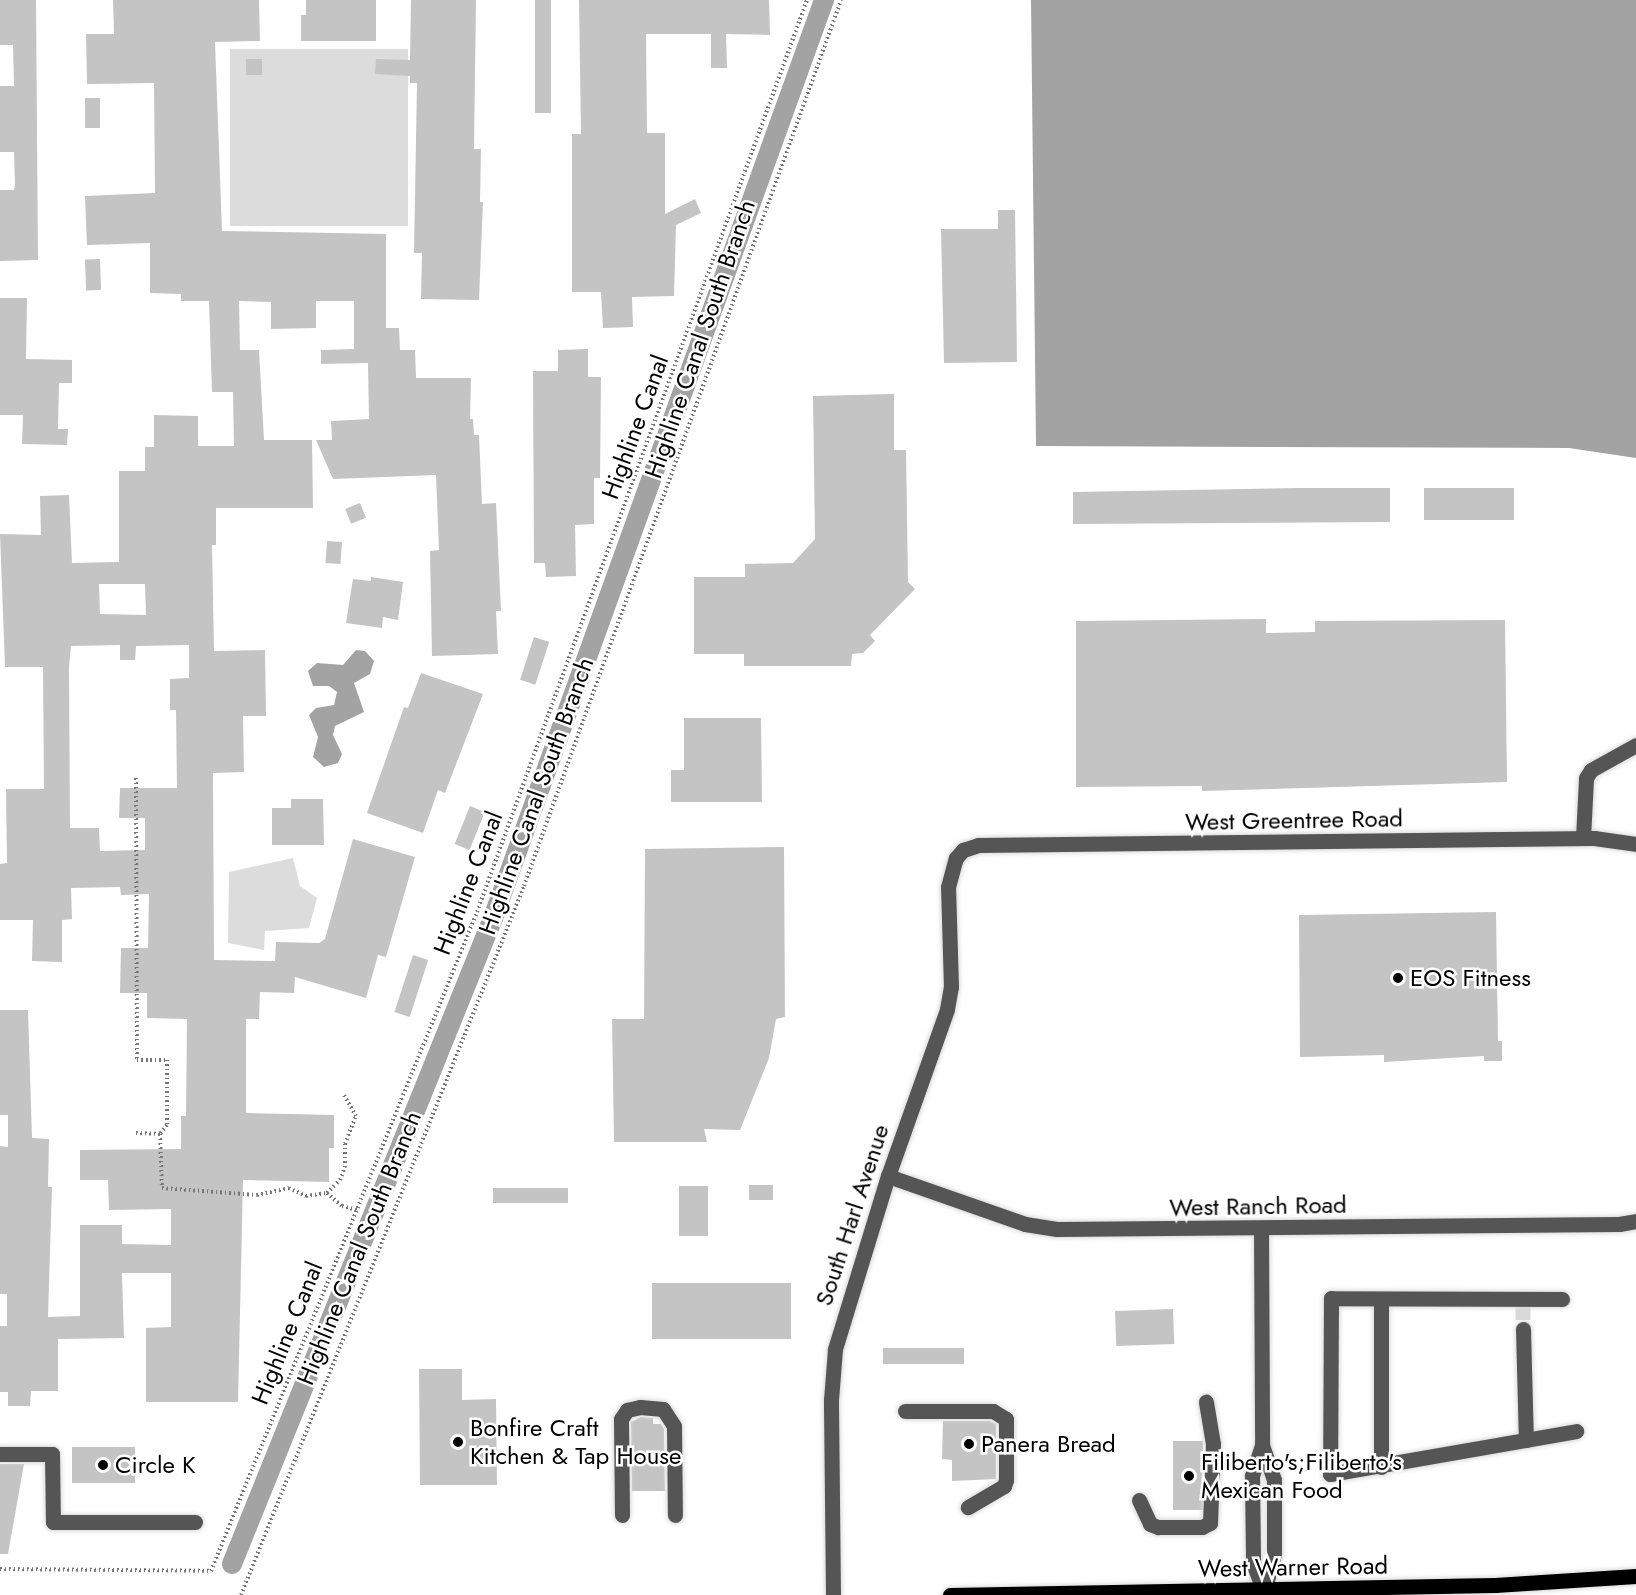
<!DOCTYPE html>
<style>
body{margin:0}
#map{position:relative;width:1636px;height:1595px;overflow:hidden;background:#fff;font-family:Jost,sans-serif}
div>[style]{position:absolute}
.green>*{inset:0;background:#dcdcdc;transform-origin:0 0}
.water>*{inset:0;background:#a3a3a3}
.canal>*{height:20px;margin:-10px;padding:0 10px;transform-origin:10px;border-radius:10px;background:#a3a3a3}
.building>*{inset:0;background:#c4c4c4;transform-origin:0 0}
.minor-tunnel>*{height:15px;margin-top:-7.5px;transform-origin:0;background:repeating-linear-gradient(90deg,#d9d9d9 0 15px,transparent 0 23px)}
.path>*{height:4px;margin-top:-2px;transform-origin:0;background:repeating-linear-gradient(90deg,#777 0 1.5px,transparent 0 4.5px)}
.roads{filter:drop-shadow(0 0 2px #dbdbdb) drop-shadow(0 0 2px #dbdbdb)}
.minor>*{height:15px;margin:-7.5px;padding:0 7.5px;transform-origin:7.5px;border-radius:7.5px;background:#555}
.major>*{height:15px;margin:-7.5px;padding:0 7.5px;transform-origin:7.5px;border-radius:7.5px;background:#000}
.dots>*{width:16px;height:16px;translate:-50% -50%;box-sizing:border-box;border:3px solid #fff;border-radius:50%}
span{translate:-50% -50%;white-space:nowrap;text-align:center;line-height:1.15;-webkit-text-stroke:5px #fff;paint-order:stroke}
.street-label{font-size:24px;color:#000}
.poi-label{font-size:24px;color:#000}
.left{translate:0 -50%;text-align:left}
</style>
<div id="map">
<div class="green">
<i style="left:230px;top:49px;width:178px;height:177px"></i>
<i style="clip-path:polygon(293px 858px,300px 886px,317px 898px,309px 928px,265px 931px,264px 950px,228px 943px,229px 872px)"></i>
</div>
<div class="water">
<i style="clip-path:polygon(1031px 0,1636px 0,1636px 458px,1569px 448px,1036px 446px)"></i>
<i style="clip-path:polygon(356px 650px,365px 651px,374px 661px,370px 674px,354px 683px,364px 712px,335px 726px,333px 735px,342px 754px,338px 763px,324px 767px,313px 757px,318px 737px,309px 715px,316px 708px,334px 705px,337px 692px,329px 686px,313px 686px,308px 671px,317px 663px,343px 665px)"></i>
</div>
<div class="canal">
<i style="left:232px;top:1564px;width:697px;rotate:-68deg"></i>
<i style="left:493px;top:918px;width:976px;rotate:-70.17deg"></i>
</div>
<div class="building">
<i style="clip-path:polygon(0 0,36px 0,38px 260px,0 261px,0 190px,14px 190px,15px 185px,14px 152px,0 152px,0 86px,14px 86px,13px 45px,0 45px)"></i>
<i style="clip-path:polygon(evenodd,113px 0,259px 0,260px 41px,215px 42px,222px 231px,386px 234px,386px 328px,399px 328px,400px 350px,415px 350px,416px 378px,471px 378px,470px 419px,473px 419px,474px 435px,479px 435px,482px 504px,496px 503px,501px 611px,496px 611px,498px 654px,432px 656px,430px 551px,439px 550px,436px 475px,333px 479px,316px 440px,332px 440px,331px 421px,369px 419px,368px 363px,321px 364px,321px 350px,354px 349px,354px 301px,316px 301px,316px 328px,271px 329px,271px 302px,239px 301px,240px 350px,259px 350px,264px 440px,312px 440px,313px 508px,216px 508px,216px 545px,212px 545px,214px 651px,265px 650px,266px 716px,243px 716px,244px 772px,213px 773px,214px 960px,275px 961px,276px 942px,319px 943px,325px 939px,353px 839px,415px 857px,386px 957px,378px 955px,366px 998px,295px 977px,294px 993px,260px 992px,259px 1019px,246px 1019px,246px 1113px,334px 1115px,334px 1148px,329px 1148px,329px 1182px,243px 1180px,238px 1402px,146px 1402px,146px 1328px,171px 1327px,171px 1273px,122px 1273px,124px 1338px,58px 1339px,58px 1391px,31px 1391px,30px 1406px,8px 1406px,8px 1392px,0 1392px,0 1326px,7px 1326px,7px 1294px,0 1294px,0 1146px,8px 1147px,8px 1115px,0 1115px,0 1010px,28px 1010px,32px 1138px,49px 1139px,48px 1187px,52px 1187px,48px 1317px,80px 1316px,80px 1225px,122px 1225px,122px 1244px,171px 1245px,171px 1209px,109px 1210px,108px 1180px,80px 1180px,80px 1150px,181px 1149px,181px 1116px,186px 1116px,187px 1019px,147px 1018px,147px 993px,120px 993px,121px 948px,148px 948px,149px 894px,121px 895px,120px 887px,71px 888px,72px 919px,62px 920px,62px 962px,32px 961px,33px 920px,0 920px,0 864px,7px 863px,6px 789px,44px 789px,43px 667px,5px 667px,0 534px,41px 535px,40px 496px,69px 495px,72px 563px,119px 562px,119px 471px,145px 471px,145px 447px,154px 447px,154px 415px,198px 416px,198px 446px,234px 446px,233px 392px,212px 392px,209px 301px,181px 301px,181px 294px,150px 293px,150px 243px,87px 245px,85px 196px,155px 193px,154px 83px,87px 84px,86px 34px,114px 34px,113px 0,99px 584px,145px 584px,146px 615px,100px 614px,99px 584px,113px 0,120px 645px,120px 660px,135px 660px,136px 646px,189px 645px,189px 678px,170px 679px,170px 710px,176px 710px,177px 788px,120px 788px,119px 818px,145px 818px,145px 850px,100px 851px,99px 828px,70px 828px,69px 667px,71px 646px,120px 645px)"></i>
<i style="clip-path:polygon(306px 0,376px 0,376px 41px,301px 41px,301px 15px,306px 15px)"></i>
<i style="clip-path:polygon(411px 0,476px 0,474px 149px,481px 149px,480px 202px,483px 202px,479px 300px,421px 299px,422px 253px,414px 253px,417px 83px,410px 83px,410px 76px,375px 74px,376px 59px,410px 60px)"></i>
<i style="left:535px;top:0;width:16px;height:113px"></i>
<i style="clip-path:polygon(579px 0,769px 0,770px 35px,726px 34px,727px 68px,711px 68px,711px 34px,646px 34px,647px 133px,665px 133px,665px 214px,695px 199px,701px 213px,676px 225px,674px 296px,632px 297px,633px 327px,603px 328px,601px 292px,572px 292px,572px 134px,581px 134px)"></i>
<i style="left:246px;top:59px;width:16px;height:16px"></i>
<i style="left:85px;top:98px;width:15px;height:30px"></i>
<i style="clip-path:polygon(998px 210px,1015px 210px,1017px 362px,944px 363px,941px 229px,998px 229px)"></i>
<i style="left:100px;top:259px;width:31px;height:15px;rotate:88deg"></i>
<i style="clip-path:polygon(0 298px,27px 298px,26px 359px,72px 360px,72px 383px,59px 383px,58px 429px,68px 429px,67px 445px,22px 444px,23px 415px,0 415px)"></i>
<i style="clip-path:polygon(588px 349px,588px 377px,601px 377px,600px 478px,594px 478px,594px 524px,575px 525px,576px 576px,546px 577px,545px 563px,534px 563px,533px 371px,558px 371px,558px 350px)"></i>
<i style="clip-path:polygon(894px 394px,894px 450px,906px 450px,908px 582px,915px 589px,870px 635px,875px 641px,863px 653px,852px 654px,851px 666px,744px 666px,744px 654px,694px 654px,694px 577px,745px 577px,745px 564px,793px 563px,815px 539px,813px 396px)"></i>
<i style="clip-path:polygon(1298px 488px,1390px 488px,1390px 522px,1073px 524px,1073px 492px)"></i>
<i style="left:1424px;top:488px;width:90px;height:32px"></i>
<i style="left:360px;top:503px;width:16px;height:16px;rotate:68deg"></i>
<i style="left:327px;top:541px;width:15px;height:22px;rotate:4deg"></i>
<i style="clip-path:polygon(371px 577px,403px 582px,398px 620px,383px 617px,382px 628px,346px 623px,353px 579px,371px 581px)"></i>
<i style="clip-path:polygon(1266px 619px,1266px 633px,1315px 632px,1315px 621px,1505px 620px,1507px 782px,1202px 791px,1202px 786px,1076px 787px,1076px 621px)"></i>
<i style="left:534px;top:637px;width:16px;height:45px;rotate:18deg"></i>
<i style="clip-path:polygon(421px 673px,483px 694px,445px 793px,438px 790px,423px 833px,367px 813px,404px 707px,408px 708px)"></i>
<i style="clip-path:polygon(684px 718px,761px 718px,762px 802px,671px 802px,671px 770px,684px 770px)"></i>
<i style="clip-path:polygon(291px 799px,323px 799px,324px 845px,272px 845px,272px 808px,291px 808px)"></i>
<i style="left:470px;top:806px;width:16px;height:41px;rotate:22deg"></i>
<i style="clip-path:polygon(784px 847px,785px 1017px,776px 1019px,769px 1058px,740px 1130px,704px 1129px,707px 1142px,614px 1142px,612px 1019px,644px 1019px,645px 849px)"></i>
<i style="clip-path:polygon(1496px 912px,1498px 1041px,1502px 1041px,1502px 1061px,1484px 1061px,1484px 1056px,1384px 1062px,1384px 1055px,1300px 1057px,1299px 915px)"></i>
<i style="left:413px;top:955px;width:16px;height:60px;rotate:18deg"></i>
<i style="left:749px;top:1185px;width:24px;height:15px"></i>
<i style="left:679px;top:1186px;width:29px;height:50px"></i>
<i style="left:493px;top:1188px;width:75px;height:15px"></i>
<i style="left:791px;top:1283px;width:56px;height:139px;rotate:90deg"></i>
<i style="left:1173px;top:1309px;width:35px;height:58px;rotate:88deg"></i>
<i style="left:964px;top:1348px;width:16px;height:81px;rotate:90deg"></i>
<i style="clip-path:polygon(419px 1369px,462px 1369px,462px 1400px,496px 1399px,497px 1485px,420px 1485px)"></i>
<i style="clip-path:polygon(653px 1418px,653px 1424px,661px 1424px,664px 1429px,665px 1491px,632px 1491px,631px 1422px,641px 1417px)"></i>
<i style="clip-path:polygon(943px 1421px,990px 1421px,996px 1424px,996px 1479px,952px 1481px,952px 1460px,942px 1459px)"></i>
<i style="left:1173px;top:1441px;width:30px;height:69px"></i>
<i style="left:135px;top:1447px;width:36px;height:63px;rotate:90deg"></i>
<i style="clip-path:polygon(0 1464px,24px 1464px,8px 1554px,0 1554px)"></i>
</div>
<div class="minor-tunnel">
<i style="left:1523px;top:1305px;width:24px;rotate:90deg"></i>
</div>
<div class="path">
<i style="left:136px;top:778px;width:282px;rotate:89.8deg"></i>
<i style="left:137px;top:1060px;width:30px"></i>
<i style="left:167px;top:1060px;width:65px;rotate:90deg"></i>
<i style="left:167px;top:1125px;width:11px;rotate:128deg"></i>
<i style="left:136px;top:1133px;width:24px;rotate:2deg"></i>
<i style="left:160px;top:1134px;width:54px;rotate:87.9deg"></i>
<i style="left:162px;top:1188px;width:95px;rotate:4.2deg"></i>
<i style="left:257px;top:1195px;width:33px;rotate:-12deg"></i>
<i style="left:289px;top:1188px;width:19px;rotate:25deg"></i>
<i style="left:306px;top:1196px;width:21px;rotate:-8deg"></i>
<i style="left:327px;top:1193px;width:20px;rotate:41deg"></i>
<i style="left:342px;top:1206px;width:16px;rotate:15deg"></i>
<i style="left:327px;top:1193px;width:18px;rotate:-45deg"></i>
<i style="left:340px;top:1180px;width:14px;rotate:-69deg"></i>
<i style="left:345px;top:1167px;width:23px;rotate:-90deg"></i>
<i style="left:345px;top:1144px;width:30px;rotate:-69deg"></i>
<i style="left:356px;top:1116px;width:24px;rotate:-120deg"></i>
<i style="left:0;top:1569px;width:211px;rotate:0.5deg"></i>
<i style="left:211px;top:1571px;width:711px;rotate:-68.02deg"></i>
<i style="left:477px;top:912px;width:970px;rotate:-70.11deg"></i>
<i style="left:241px;top:1595px;width:763px;rotate:-68.24deg"></i>
<i style="left:524px;top:886px;width:941px;rotate:-70.31deg"></i>
</div>
<div class="roads">
<div class="minor">
<i style="left:1583px;top:838px;width:60px;rotate:-87.1deg"></i>
<i style="left:1586px;top:778px;width:9px;rotate:-58deg"></i>
<i style="left:1591px;top:770px;width:51px;rotate:-29.1deg"></i>
<i style="left:888px;top:1176px;width:145px;rotate:19.3deg"></i>
<i style="left:1025px;top:1224px;width:32px;rotate:9deg"></i>
<i style="left:1057px;top:1229px;width:562px;rotate:-0.51deg"></i>
<i style="left:1619px;top:1224px;width:17px;rotate:-10deg"></i>
<i style="left:1261px;top:1228px;width:217px;rotate:89.7deg"></i>
<i style="left:1262px;top:1445px;width:37px;rotate:71deg"></i>
<i style="left:1274px;top:1480px;width:74px;rotate:90deg"></i>
<i style="left:1274px;top:1554px;width:38px;rotate:105deg"></i>
<i style="left:1381px;top:1299px;width:168px;rotate:90deg"></i>
<i style="left:1562px;top:1299px;width:231px;rotate:-179.8deg"></i>
<i style="left:1331px;top:1298px;width:176px;rotate:90.3deg"></i>
<i style="left:1330px;top:1474px;width:250px;rotate:-9.9deg"></i>
<i style="left:1523px;top:1329px;width:111px;rotate:88.5deg"></i>
<i style="left:905px;top:1411px;width:88px"></i>
<i style="left:993px;top:1411px;width:15px;rotate:32deg"></i>
<i style="left:1006px;top:1419px;width:61px;rotate:90deg"></i>
<i style="left:1006px;top:1480px;width:6px;rotate:108deg"></i>
<i style="left:1004px;top:1486px;width:42px;rotate:149.7deg"></i>
<i style="left:1262px;top:1445px;width:33px;rotate:108deg"></i>
<i style="left:1252px;top:1476px;width:87px;rotate:89.3deg"></i>
<i style="left:1253px;top:1563px;width:30px;rotate:69deg"></i>
<i style="left:0;top:1454px;width:52px"></i>
<i style="left:52px;top:1454px;width:68px;rotate:89.2deg"></i>
<i style="left:53px;top:1522px;width:142px"></i>
<i style="left:1139px;top:1500px;width:26px;rotate:65deg"></i>
<i style="left:1150px;top:1524px;width:9px;rotate:21deg"></i>
<i style="left:1158px;top:1527px;width:44px"></i>
<i style="left:1202px;top:1527px;width:9px;rotate:-27deg"></i>
<i style="left:1210px;top:1523px;width:79px;rotate:-87.8deg"></i>
<i style="left:1213px;top:1444px;width:43px;rotate:-99.5deg"></i>
<i style="left:622px;top:1515px;width:96px;rotate:-90.6deg"></i>
<i style="left:621px;top:1419px;width:11px;rotate:-56deg"></i>
<i style="left:627px;top:1410px;width:13px;rotate:-13deg"></i>
<i style="left:640px;top:1407px;width:23px;rotate:5deg"></i>
<i style="left:663px;top:1409px;width:20px;rotate:57deg"></i>
<i style="left:674px;top:1426px;width:89px;rotate:89.4deg"></i>
<i style="left:833px;top:1595px;width:195px;rotate:-90.6deg"></i>
<i style="left:831px;top:1400px;width:51px;rotate:-85.5deg"></i>
<i style="left:835px;top:1349px;width:181px;rotate:-73deg"></i>
<i style="left:888px;top:1176px;width:177px;rotate:-70.5deg"></i>
<i style="left:947px;top:1009px;width:22px;rotate:-80deg"></i>
<i style="left:951px;top:987px;width:100px;rotate:-91.7deg"></i>
<i style="left:948px;top:887px;width:30px;rotate:-75deg"></i>
<i style="left:956px;top:858px;width:11px;rotate:-49deg"></i>
<i style="left:963px;top:850px;width:16px;rotate:-18deg"></i>
<i style="left:978px;top:845px;width:616px;rotate:-0.65deg"></i>
<i style="left:1594px;top:838px;width:42px;rotate:8.1deg"></i>
</div>
<div class="major">
<i style="left:950px;top:1595px;width:545px;rotate:-1.05deg"></i>
<i style="left:1495px;top:1585px;width:141px;rotate:-3.7deg"></i>
</div>
</div>
<div class="dots">
<i style="left:1398px;top:978px;background:#000"></i>
<i style="left:458px;top:1442px;background:#000"></i>
<i style="left:969px;top:1444px;background:#000"></i>
<i style="left:103px;top:1465px;background:#000"></i>
<i style="left:1189px;top:1476px;background:#000"></i>
</div>
<div class="street-label">
<span style="left:700px;top:339px;rotate:-71deg">Highline Canal South Branch</span>
<span style="left:635px;top:427px;rotate:-70deg">Highline Canal</span>
<span style="left:536px;top:796px;rotate:-70deg">Highline Canal South Branch</span>
<span style="left:1294px;top:820px;rotate:-1deg">West Greentree Road</span>
<span style="left:468px;top:883px;rotate:-69deg">Highline Canal</span>
<span style="left:1258px;top:1206px;rotate:-1deg">West Ranch Road</span>
<span style="left:852px;top:1215px;rotate:-72deg">South Harl Avenue</span>
<span style="left:359px;top:1248px;rotate:-68deg">Highline Canal South Branch</span>
<span style="left:287px;top:1333px;rotate:-68deg">Highline Canal</span>
<span style="left:1293px;top:1567px;rotate:-1deg">West Warner Road</span>
</div>
<div class="poi-label">
<span class="left" style="left:1410px;top:978px">EOS Fitness</span>
<span class="left" style="left:470px;top:1442px">Bonfire Craft<br>Kitchen &amp; Tap House</span>
<span class="left" style="left:981px;top:1444px">Panera Bread</span>
<span class="left" style="left:1201px;top:1476px">Filiberto's;Filiberto's<br>Mexican Food</span>
<span class="left" style="left:115px;top:1465px">Circle K</span>
</div>
</div>
